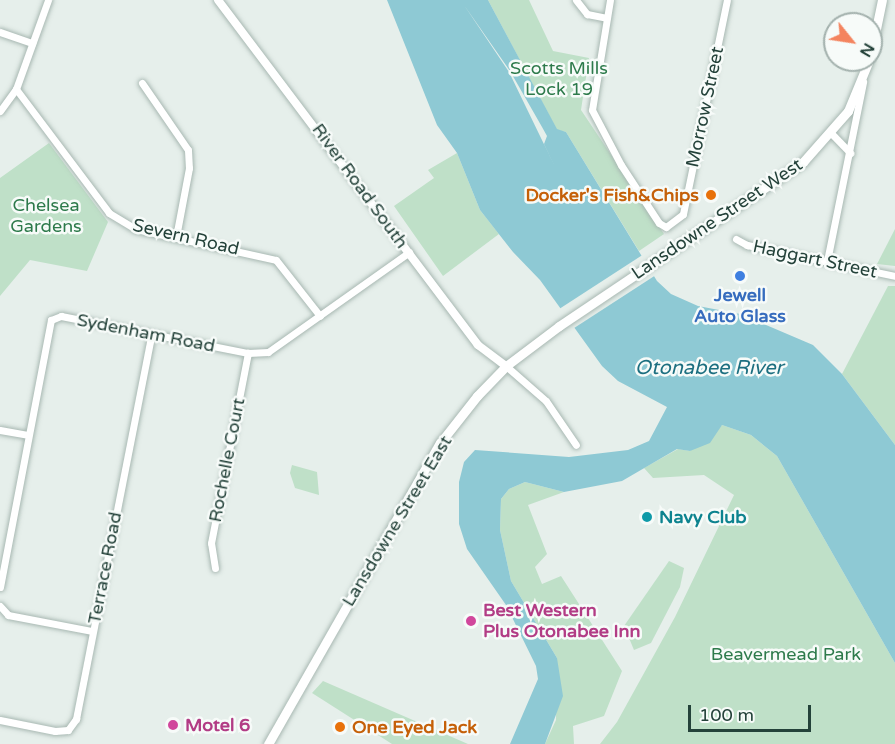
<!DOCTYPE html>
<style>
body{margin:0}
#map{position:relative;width:895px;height:744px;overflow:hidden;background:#e6efeb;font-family:"Varela Round",sans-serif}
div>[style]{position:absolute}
.green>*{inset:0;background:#bfe0c8}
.water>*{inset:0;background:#8ec9d4}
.pier>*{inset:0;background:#e6efeb;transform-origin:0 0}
.roads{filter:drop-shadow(0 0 2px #a8b8b2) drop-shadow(0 0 2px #a8b8b2)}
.minor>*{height:7px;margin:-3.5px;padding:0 3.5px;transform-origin:3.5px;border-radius:3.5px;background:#fff}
.tertiary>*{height:8px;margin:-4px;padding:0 4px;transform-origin:4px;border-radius:4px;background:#fff}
.secondary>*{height:9px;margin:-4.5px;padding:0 4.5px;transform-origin:4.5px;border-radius:4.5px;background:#fff}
.dots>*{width:16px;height:16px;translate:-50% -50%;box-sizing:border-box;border:3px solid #f7fbf9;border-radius:50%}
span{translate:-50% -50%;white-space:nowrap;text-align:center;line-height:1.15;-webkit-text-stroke:5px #f7fbf9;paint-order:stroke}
.park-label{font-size:18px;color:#2d7a4b}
.street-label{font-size:18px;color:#24423a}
.food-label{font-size:18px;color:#c56008;font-weight:700}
.right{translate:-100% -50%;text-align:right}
.left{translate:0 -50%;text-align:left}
.shop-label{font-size:18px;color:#366cbe;font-weight:700}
.culture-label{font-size:18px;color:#0d838f;font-weight:700}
.hotel-label{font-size:18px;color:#b23c85;font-weight:700}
.water-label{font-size:20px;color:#1c6f80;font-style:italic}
.north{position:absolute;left:823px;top:12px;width:60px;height:60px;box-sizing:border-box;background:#f7fbf9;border:2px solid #a3b1ad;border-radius:50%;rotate:120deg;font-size:16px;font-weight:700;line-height:24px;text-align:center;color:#24423a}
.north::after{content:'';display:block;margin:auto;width:21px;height:27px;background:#f4845f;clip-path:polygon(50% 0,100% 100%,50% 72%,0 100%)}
.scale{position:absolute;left:688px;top:705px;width:123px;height:27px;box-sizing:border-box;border:3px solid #24423a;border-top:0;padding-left:8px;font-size:18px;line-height:21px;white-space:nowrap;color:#24423a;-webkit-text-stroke:4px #f7fbf9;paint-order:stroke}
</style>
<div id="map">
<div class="green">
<i style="clip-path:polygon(488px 0,529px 0,553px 51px,589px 58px,581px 110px,664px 234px,639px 251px,566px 132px,557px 130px)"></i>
<i style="clip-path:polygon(49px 143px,108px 222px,87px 271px,30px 260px,0 296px,0 178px)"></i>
<i style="clip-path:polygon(457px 153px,480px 210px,499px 234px,443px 276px,394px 206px,434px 178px,428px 170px)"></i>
<i style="clip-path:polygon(895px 229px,895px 266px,877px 264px)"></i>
<i style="clip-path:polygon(888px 286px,895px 286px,895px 445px,842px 374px)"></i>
<i style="clip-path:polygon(722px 425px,751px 435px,777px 456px,895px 663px,895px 744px,600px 744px,617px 722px,675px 617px,734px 495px,704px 475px,653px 478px,644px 468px,678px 449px,690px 451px)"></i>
<i style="clip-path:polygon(292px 465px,317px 472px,319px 495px,295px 488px,290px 473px)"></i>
<i style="clip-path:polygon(525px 482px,564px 492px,528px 505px,547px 554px,535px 567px,542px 584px,561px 576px,622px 671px,604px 716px,573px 726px,574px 744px,545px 744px,556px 720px,557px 658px,511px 581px,500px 530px,501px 499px,509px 489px)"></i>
<i style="clip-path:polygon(669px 561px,684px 568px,680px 587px,651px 643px,634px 650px,624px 626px)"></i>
<i style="clip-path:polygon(323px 681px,468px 744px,392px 744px,312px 693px)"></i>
</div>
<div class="water">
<i style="clip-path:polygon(evenodd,387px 0,488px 0,557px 129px,566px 132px,657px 281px,671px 294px,698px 306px,740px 314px,813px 345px,842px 374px,895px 445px,895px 663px,777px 456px,751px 435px,722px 425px,710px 443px,690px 451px,677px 449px,622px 481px,564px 492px,525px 482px,509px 489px,501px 499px,500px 530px,511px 581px,557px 658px,563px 696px,545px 744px,510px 744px,538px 679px,536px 666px,506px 605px,467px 549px,459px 524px,459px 482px,464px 462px,475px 450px,569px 457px,628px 450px,649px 441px,667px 407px,618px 381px,602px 366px,540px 280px,513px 252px,480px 210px,457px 153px,437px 125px,387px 0,464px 5px,510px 71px,542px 127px,547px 136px,544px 144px,556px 169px,509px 72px,464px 5px)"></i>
</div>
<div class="pier">
<i style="left:644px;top:254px;width:24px;height:103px;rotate:57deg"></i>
</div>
<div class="roads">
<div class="minor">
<i style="left:576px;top:0;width:18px;rotate:52deg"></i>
<i style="left:587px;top:14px;width:20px;rotate:11deg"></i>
<i style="left:610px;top:0;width:111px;rotate:99.3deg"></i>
<i style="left:592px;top:110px;width:62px;rotate:62.2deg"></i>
<i style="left:621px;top:165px;width:69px;rotate:56.8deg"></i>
<i style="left:659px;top:223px;width:8px;rotate:30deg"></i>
<i style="left:666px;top:227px;width:21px;rotate:-37deg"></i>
<i style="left:683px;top:214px;width:218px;rotate:-78.4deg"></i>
<i style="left:0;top:32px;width:34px;rotate:19deg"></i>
<i style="left:142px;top:83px;width:81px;rotate:55.5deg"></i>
<i style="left:188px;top:150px;width:18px;rotate:87deg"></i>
<i style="left:189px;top:168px;width:70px;rotate:100.7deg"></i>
<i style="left:16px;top:89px;width:155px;rotate:53.1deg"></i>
<i style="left:109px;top:213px;width:31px;rotate:31deg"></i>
<i style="left:136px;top:229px;width:143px;rotate:12.5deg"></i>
<i style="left:276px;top:260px;width:71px;rotate:51.8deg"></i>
<i style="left:0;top:111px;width:27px;rotate:-54deg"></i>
<i style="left:16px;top:89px;width:95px;rotate:-70.2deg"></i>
<i style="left:831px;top:133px;width:28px;rotate:46deg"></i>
<i style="left:736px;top:239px;width:13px;rotate:29deg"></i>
<i style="left:747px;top:245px;width:151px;rotate:11.8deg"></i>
<i style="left:827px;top:261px;width:183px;rotate:-78.6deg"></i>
<i style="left:506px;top:366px;width:53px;rotate:41.2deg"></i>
<i style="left:546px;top:401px;width:53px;rotate:55.7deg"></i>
<i style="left:0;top:430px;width:28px;rotate:10deg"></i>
<i style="left:215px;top:568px;width:25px;rotate:-99deg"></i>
<i style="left:211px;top:543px;width:194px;rotate:-79deg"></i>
<i style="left:0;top:587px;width:272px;rotate:-79.2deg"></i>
<i style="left:51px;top:320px;width:11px;rotate:-22deg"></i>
<i style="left:61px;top:316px;width:191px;rotate:11.2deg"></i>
<i style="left:248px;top:353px;width:20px;rotate:-3deg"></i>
<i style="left:268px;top:352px;width:173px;rotate:-35.3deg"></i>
<i style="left:0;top:606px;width:12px;rotate:48deg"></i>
<i style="left:8px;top:615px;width:86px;rotate:10.8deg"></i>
<i style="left:0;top:720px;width:56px;rotate:11.3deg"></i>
<i style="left:55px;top:731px;width:13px;rotate:-4deg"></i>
<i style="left:68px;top:730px;width:14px;rotate:-54deg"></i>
<i style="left:76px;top:719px;width:391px;rotate:-78.9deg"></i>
</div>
<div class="tertiary">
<i style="left:218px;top:0;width:432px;rotate:53deg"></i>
<i style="left:478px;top:345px;width:35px;rotate:37deg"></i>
</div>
<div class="secondary">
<i style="left:871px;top:53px;width:54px;rotate:-78.3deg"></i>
<i style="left:268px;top:744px;width:347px;rotate:-60.3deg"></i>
<i style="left:440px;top:443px;width:60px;rotate:-51.8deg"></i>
<i style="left:477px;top:396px;width:42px;rotate:-46deg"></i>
<i style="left:506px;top:366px;width:66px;rotate:-37deg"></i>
<i style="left:559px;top:326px;width:294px;rotate:-33.9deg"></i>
<i style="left:803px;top:162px;width:68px;rotate:-48.6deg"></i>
<i style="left:848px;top:111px;width:55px;rotate:-67.6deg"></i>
</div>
</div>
<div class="dots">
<i style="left:711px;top:195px;background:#e8710a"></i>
<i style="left:740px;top:276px;background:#3f7fe0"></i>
<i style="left:647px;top:517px;background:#0f9aa8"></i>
<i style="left:471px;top:621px;background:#d1479c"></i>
<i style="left:173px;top:725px;background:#d1479c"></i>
<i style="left:340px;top:727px;background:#e8710a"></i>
</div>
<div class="park-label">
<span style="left:559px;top:79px">Scotts Mills<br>Lock 19</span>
<span style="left:46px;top:216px">Chelsea<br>Gardens</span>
<span style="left:786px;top:654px">Beavermead Park</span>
</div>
<div class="street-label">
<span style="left:705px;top:107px;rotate:-78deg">Morrow Street</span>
<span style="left:360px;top:186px;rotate:54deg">River Road South</span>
<span style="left:717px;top:219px;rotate:-34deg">Lansdowne Street West</span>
<span style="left:186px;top:237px;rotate:13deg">Severn Road</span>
<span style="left:815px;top:259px;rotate:12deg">Haggart Street</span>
<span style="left:146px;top:333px;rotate:11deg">Sydenham Road</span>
<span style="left:227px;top:460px;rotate:-79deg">Rochelle Court</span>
<span style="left:397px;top:521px;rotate:-59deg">Lansdowne Street East</span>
<span style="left:105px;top:568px;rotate:-79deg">Terrace Road</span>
</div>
<div class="food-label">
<span class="right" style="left:699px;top:195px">Docker's Fish&amp;Chips</span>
<span class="left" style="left:352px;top:727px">One Eyed Jack</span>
</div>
<div class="shop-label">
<span style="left:740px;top:306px">Jewell<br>Auto Glass</span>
</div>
<div class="culture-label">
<span class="left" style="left:659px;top:517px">Navy Club</span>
</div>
<div class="hotel-label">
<span class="left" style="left:483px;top:621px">Best Western<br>Plus Otonabee Inn</span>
<span class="left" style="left:185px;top:725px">Motel 6</span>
</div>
<div class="water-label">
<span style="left:709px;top:368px">Otonabee River</span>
</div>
<div class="north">N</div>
<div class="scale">100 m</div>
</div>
